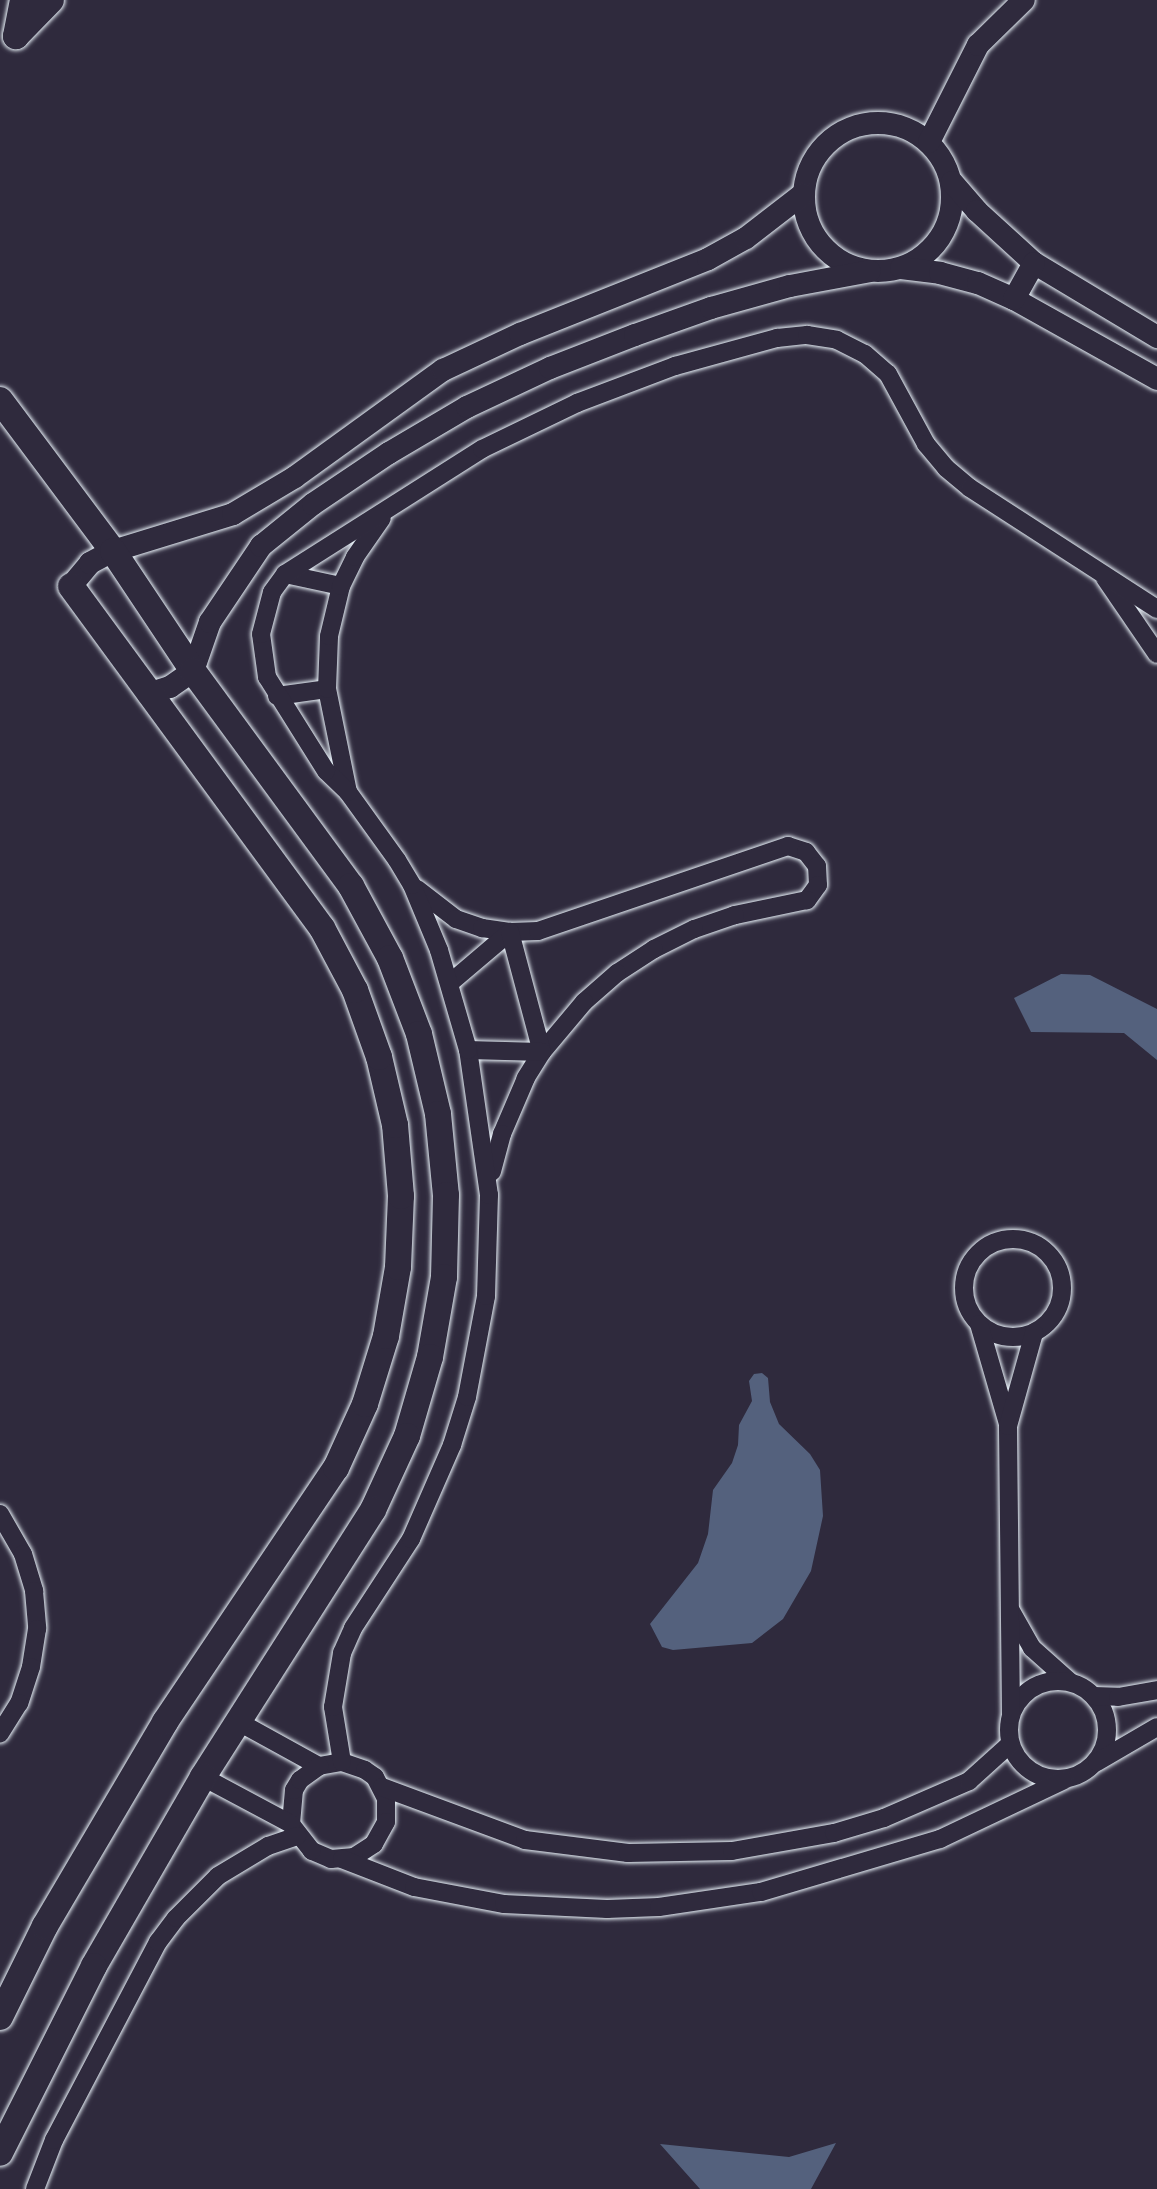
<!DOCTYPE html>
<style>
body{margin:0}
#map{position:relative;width:1157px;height:2189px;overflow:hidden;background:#2f2a3d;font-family:Itim,sans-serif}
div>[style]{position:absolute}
.water>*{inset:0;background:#54617d}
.roads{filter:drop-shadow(0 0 2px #e8f1f8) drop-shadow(0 0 2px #e8f1f8)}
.minor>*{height:18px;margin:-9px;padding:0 9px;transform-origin:9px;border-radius:9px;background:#2f2a3d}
.minor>.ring{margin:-9px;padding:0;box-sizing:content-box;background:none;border:18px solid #2f2a3d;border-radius:50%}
.tertiary>*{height:22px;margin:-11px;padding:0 11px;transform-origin:11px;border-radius:11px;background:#2f2a3d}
.tertiary>.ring{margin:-11px;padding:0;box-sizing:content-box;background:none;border:22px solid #2f2a3d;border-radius:50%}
.secondary>*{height:26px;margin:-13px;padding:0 13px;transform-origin:13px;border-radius:13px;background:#2f2a3d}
span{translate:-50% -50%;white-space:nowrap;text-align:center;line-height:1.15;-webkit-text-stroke:6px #2f2a3d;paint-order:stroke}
</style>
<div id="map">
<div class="water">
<i style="clip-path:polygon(1061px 974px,1090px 975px,1157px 1009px,1157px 1060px,1124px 1033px,1031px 1032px,1014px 998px)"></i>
<i style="clip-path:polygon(762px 1373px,768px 1378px,770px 1402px,779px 1424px,810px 1454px,820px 1470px,823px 1516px,811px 1571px,783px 1619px,752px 1643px,673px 1650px,662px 1647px,650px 1624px,698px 1563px,708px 1534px,713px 1490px,732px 1463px,738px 1445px,739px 1425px,752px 1401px,749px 1381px,754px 1374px)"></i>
<i style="clip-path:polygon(836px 2143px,811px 2189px,700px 2189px,660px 2144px,789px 2157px)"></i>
</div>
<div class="roads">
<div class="minor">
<i style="left:285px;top:574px;width:57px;rotate:12.1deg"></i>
<i style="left:1105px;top:578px;width:92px;rotate:55.6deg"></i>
<i style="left:277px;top:696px;width:50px;rotate:-8deg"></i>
<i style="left:348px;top:792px;width:105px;rotate:-101.5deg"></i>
<i style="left:327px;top:689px;width:53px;rotate:-87.8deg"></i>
<i style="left:329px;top:636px;width:51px;rotate:-76.5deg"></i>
<i style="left:341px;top:586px;width:32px;rotate:-64deg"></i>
<i style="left:355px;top:557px;width:47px;rotate:-55.3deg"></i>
<i style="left:417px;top:889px;width:49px;rotate:37.6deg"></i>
<i style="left:456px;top:919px;width:28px;rotate:19deg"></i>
<i style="left:482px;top:928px;width:28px;rotate:8deg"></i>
<i style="left:510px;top:932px;width:28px;rotate:-2deg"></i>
<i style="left:538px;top:931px;width:264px;rotate:-18.8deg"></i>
<i style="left:788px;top:846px;width:19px;rotate:18deg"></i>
<i style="left:806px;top:852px;width:18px;rotate:52deg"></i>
<i style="left:817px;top:866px;width:19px;rotate:87deg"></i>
<i style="left:818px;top:885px;width:19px;rotate:126deg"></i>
<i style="left:807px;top:900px;width:74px;rotate:168.2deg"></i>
<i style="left:735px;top:915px;width:43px;rotate:161.1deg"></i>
<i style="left:694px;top:929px;width:45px;rotate:153.4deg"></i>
<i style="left:654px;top:949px;width:44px;rotate:147deg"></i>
<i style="left:617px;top:973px;width:44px;rotate:138.7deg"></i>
<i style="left:584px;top:1002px;width:65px;rotate:130deg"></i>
<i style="left:542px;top:1052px;width:31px;rotate:122deg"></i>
<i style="left:526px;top:1078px;width:61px;rotate:113.2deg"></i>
<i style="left:502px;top:1134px;width:39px;rotate:105deg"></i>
<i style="left:450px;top:983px;width:79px;rotate:-40.4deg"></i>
<i style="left:510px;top:932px;width:124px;rotate:75.1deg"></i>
<i style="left:542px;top:1052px;width:74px;rotate:-178.5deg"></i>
<i class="ring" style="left:964px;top:1239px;width:80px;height:80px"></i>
<i style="left:979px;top:1324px;width:104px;rotate:73.8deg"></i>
<i style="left:0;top:1514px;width:46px;rotate:60.1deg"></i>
<i style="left:23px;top:1554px;width:39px;rotate:73deg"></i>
<i style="left:34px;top:1591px;width:38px;rotate:85deg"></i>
<i style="left:37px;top:1629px;width:38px;rotate:99deg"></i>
<i style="left:31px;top:1667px;width:38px;rotate:108deg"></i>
<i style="left:19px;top:1703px;width:36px;rotate:122deg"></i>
<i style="left:1011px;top:1611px;width:43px;rotate:60.4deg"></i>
<i style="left:1032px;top:1648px;width:50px;rotate:41.7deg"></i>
<i class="ring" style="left:1009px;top:1681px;width:80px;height:80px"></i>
<i style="left:1094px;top:1696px;width:24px;rotate:2deg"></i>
<i style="left:1118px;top:1697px;width:40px;rotate:-10deg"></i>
<i style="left:1011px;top:1715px;width:289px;rotate:-90.6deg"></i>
<i style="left:1008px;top:1426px;width:97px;rotate:-74.4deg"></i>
<i style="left:237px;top:1721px;width:94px;rotate:28.8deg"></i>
<i style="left:319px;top:1766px;width:23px;rotate:-10deg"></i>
<i style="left:342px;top:1762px;width:24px;rotate:19deg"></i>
<i style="left:365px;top:1770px;width:12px;rotate:35deg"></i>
<i style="left:375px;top:1777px;width:25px;rotate:63deg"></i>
<i style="left:386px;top:1799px;width:23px;rotate:90deg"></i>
<i style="left:386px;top:1822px;width:25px;rotate:119deg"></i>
<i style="left:374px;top:1844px;width:24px;rotate:147deg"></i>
<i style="left:354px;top:1857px;width:23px;rotate:175deg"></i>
<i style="left:331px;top:1859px;width:21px;rotate:-157deg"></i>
<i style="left:312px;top:1851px;width:34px;rotate:-128deg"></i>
<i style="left:291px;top:1824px;width:34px;rotate:-85deg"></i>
<i style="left:294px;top:1790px;width:12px;rotate:-59deg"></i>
<i style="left:300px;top:1780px;width:24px;rotate:-36deg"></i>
<i style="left:342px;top:1762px;width:56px;rotate:-99.3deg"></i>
<i style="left:333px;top:1707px;width:55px;rotate:-80.5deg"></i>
<i style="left:342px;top:1653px;width:27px;rotate:-66deg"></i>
<i style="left:353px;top:1628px;width:106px;rotate:-56.9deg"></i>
<i style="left:411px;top:1539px;width:103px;rotate:-66.4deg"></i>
<i style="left:452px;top:1445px;width:50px;rotate:-72.6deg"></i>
<i style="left:467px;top:1397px;width:103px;rotate:-79.3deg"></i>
<i style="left:486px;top:1296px;width:101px;rotate:-88.3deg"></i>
<i style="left:489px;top:1195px;width:147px;rotate:-98.2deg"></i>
<i style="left:468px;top:1050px;width:104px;rotate:-106.2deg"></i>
<i style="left:439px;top:950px;width:70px;rotate:-112.6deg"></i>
<i style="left:412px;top:885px;width:29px;rotate:-121deg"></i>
<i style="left:397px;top:860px;width:84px;rotate:-125.8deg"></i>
<i style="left:348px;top:792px;width:30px;rotate:-136deg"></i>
<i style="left:326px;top:771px;width:111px;rotate:-122.1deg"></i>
<i style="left:267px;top:677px;width:43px;rotate:-97.9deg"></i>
<i style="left:261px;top:634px;width:43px;rotate:-75.3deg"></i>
<i style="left:272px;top:592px;width:22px;rotate:-54deg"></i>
<i style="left:285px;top:574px;width:233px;rotate:-32.4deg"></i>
<i style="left:482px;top:449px;width:106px;rotate:-25.8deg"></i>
<i style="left:577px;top:403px;width:105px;rotate:-20.7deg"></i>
<i style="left:675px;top:366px;width:106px;rotate:-15.4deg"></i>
<i style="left:777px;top:338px;width:30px;rotate:-6deg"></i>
<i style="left:807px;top:335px;width:30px;rotate:9deg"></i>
<i style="left:837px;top:340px;width:31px;rotate:27deg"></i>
<i style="left:865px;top:354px;width:30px;rotate:41deg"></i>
<i style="left:888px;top:374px;width:80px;rotate:61.5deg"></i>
<i style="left:926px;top:444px;width:31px;rotate:50deg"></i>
<i style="left:946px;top:468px;width:31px;rotate:40deg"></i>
<i style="left:970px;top:488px;width:223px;rotate:32.9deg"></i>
<i style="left:1097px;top:1762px;width:69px;rotate:-30.3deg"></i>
<i style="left:203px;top:1777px;width:100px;rotate:28.1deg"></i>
<i style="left:382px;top:1787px;width:153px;rotate:20.3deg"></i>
<i style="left:525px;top:1840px;width:104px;rotate:7.2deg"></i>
<i style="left:628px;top:1853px;width:104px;rotate:-1.1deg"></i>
<i style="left:732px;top:1851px;width:104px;rotate:-10deg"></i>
<i style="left:834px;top:1833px;width:52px;rotate:-16.7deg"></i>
<i style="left:884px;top:1818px;width:93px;rotate:-23.5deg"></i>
<i style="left:969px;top:1781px;width:55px;rotate:-42.1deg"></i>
<i style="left:342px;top:1859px;width:77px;rotate:21.3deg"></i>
<i style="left:414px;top:1887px;width:92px;rotate:10.7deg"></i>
<i style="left:504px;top:1904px;width:103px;rotate:2.8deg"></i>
<i style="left:607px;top:1909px;width:52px;rotate:-2.2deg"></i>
<i style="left:659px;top:1907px;width:103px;rotate:-8.4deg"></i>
<i style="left:761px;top:1892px;width:187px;rotate:-16.5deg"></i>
<i style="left:940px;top:1839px;width:137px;rotate:-25.4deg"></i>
<i style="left:35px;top:2189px;width:53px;rotate:-68.8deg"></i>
<i style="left:54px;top:2140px;width:224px;rotate:-62.3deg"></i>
<i style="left:158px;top:1942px;width:30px;rotate:-53deg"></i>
<i style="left:176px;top:1918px;width:59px;rotate:-45deg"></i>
<i style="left:218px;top:1876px;width:58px;rotate:-31deg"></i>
<i style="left:268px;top:1846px;width:31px;rotate:-19deg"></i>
</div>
<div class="tertiary">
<i class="ring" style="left:804px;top:123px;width:126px;height:126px"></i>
<i style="left:929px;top:142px;width:109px;rotate:-63.2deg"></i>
<i style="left:978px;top:45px;width:64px;rotate:-44.4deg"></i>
<i style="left:952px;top:182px;width:38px;rotate:49deg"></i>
<i style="left:977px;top:211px;width:77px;rotate:42.4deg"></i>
<i style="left:1034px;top:263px;width:144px;rotate:31deg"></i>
<i style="left:901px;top:268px;width:39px;rotate:7deg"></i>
<i style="left:940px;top:273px;width:39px;rotate:15deg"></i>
<i style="left:978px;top:283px;width:39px;rotate:24deg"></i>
<i style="left:1014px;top:299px;width:164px;rotate:29.2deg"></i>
<i style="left:1014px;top:299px;width:41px;rotate:-60.9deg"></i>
<i style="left:71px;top:586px;width:30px;rotate:-50deg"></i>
<i style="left:90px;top:563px;width:26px;rotate:-28deg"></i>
<i style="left:113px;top:551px;width:126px;rotate:-17.1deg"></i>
<i style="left:233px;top:514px;width:72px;rotate:-30.8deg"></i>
<i style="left:295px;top:477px;width:183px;rotate:-35.9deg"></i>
<i style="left:443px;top:370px;width:85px;rotate:-25.1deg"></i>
<i style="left:520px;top:334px;width:202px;rotate:-21.7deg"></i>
<i style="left:708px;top:259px;width:43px;rotate:-28.9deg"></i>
<i style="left:746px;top:238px;width:72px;rotate:-37.7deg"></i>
<i style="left:148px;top:694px;width:23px;rotate:-18deg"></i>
<i style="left:170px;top:687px;width:28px;rotate:-35deg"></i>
<i style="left:193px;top:671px;width:52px;rotate:-70.9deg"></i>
<i style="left:210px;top:622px;width:92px;rotate:-56.1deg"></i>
<i style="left:261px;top:546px;width:67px;rotate:-38.9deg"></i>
<i style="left:313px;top:504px;width:92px;rotate:-33.9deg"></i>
<i style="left:389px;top:453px;width:91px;rotate:-30.5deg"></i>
<i style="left:467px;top:407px;width:92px;rotate:-25.2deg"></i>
<i style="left:550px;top:368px;width:91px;rotate:-21.2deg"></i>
<i style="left:635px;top:335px;width:81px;rotate:-19.6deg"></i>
<i style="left:711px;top:308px;width:82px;rotate:-15.6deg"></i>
<i style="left:790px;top:286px;width:81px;rotate:-10.6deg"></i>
</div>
<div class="secondary">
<i style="left:23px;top:0;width:37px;rotate:101deg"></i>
<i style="left:16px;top:36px;width:50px;rotate:-45.8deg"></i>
<i style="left:0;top:400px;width:189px;rotate:53.2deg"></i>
<i style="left:113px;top:551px;width:144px;rotate:56.3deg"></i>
<i style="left:193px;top:671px;width:267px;rotate:53.7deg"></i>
<i style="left:351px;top:886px;width:82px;rotate:61.6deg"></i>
<i style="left:390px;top:958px;width:81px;rotate:69.1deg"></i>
<i style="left:419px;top:1034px;width:82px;rotate:76.6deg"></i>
<i style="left:438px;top:1114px;width:81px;rotate:84.4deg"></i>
<i style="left:446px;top:1195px;width:82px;rotate:91.4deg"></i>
<i style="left:444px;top:1277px;width:81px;rotate:99.9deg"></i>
<i style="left:430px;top:1357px;width:82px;rotate:106.2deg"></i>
<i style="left:407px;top:1436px;width:81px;rotate:114.7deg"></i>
<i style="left:373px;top:1510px;width:317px;rotate:122.5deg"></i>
<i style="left:203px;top:1777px;width:218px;rotate:120deg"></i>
<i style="left:94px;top:1966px;width:209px;rotate:116.7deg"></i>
<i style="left:0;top:2017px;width:102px;rotate:-63.7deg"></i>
<i style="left:45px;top:1926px;width:237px;rotate:-59.5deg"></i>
<i style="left:165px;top:1722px;width:306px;rotate:-56.1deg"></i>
<i style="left:336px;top:1468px;width:70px;rotate:-65.6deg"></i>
<i style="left:365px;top:1404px;width:71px;rotate:-72.8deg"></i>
<i style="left:386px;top:1336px;width:70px;rotate:-80.1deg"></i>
<i style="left:398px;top:1267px;width:71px;rotate:-87.6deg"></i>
<i style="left:401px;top:1196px;width:71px;rotate:-94.8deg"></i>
<i style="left:395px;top:1125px;width:70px;rotate:-103.2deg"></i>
<i style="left:379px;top:1057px;width:71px;rotate:-109.7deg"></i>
<i style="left:355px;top:990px;width:70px;rotate:-118deg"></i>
<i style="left:322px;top:928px;width:424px;rotate:-126.3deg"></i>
</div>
</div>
</div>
